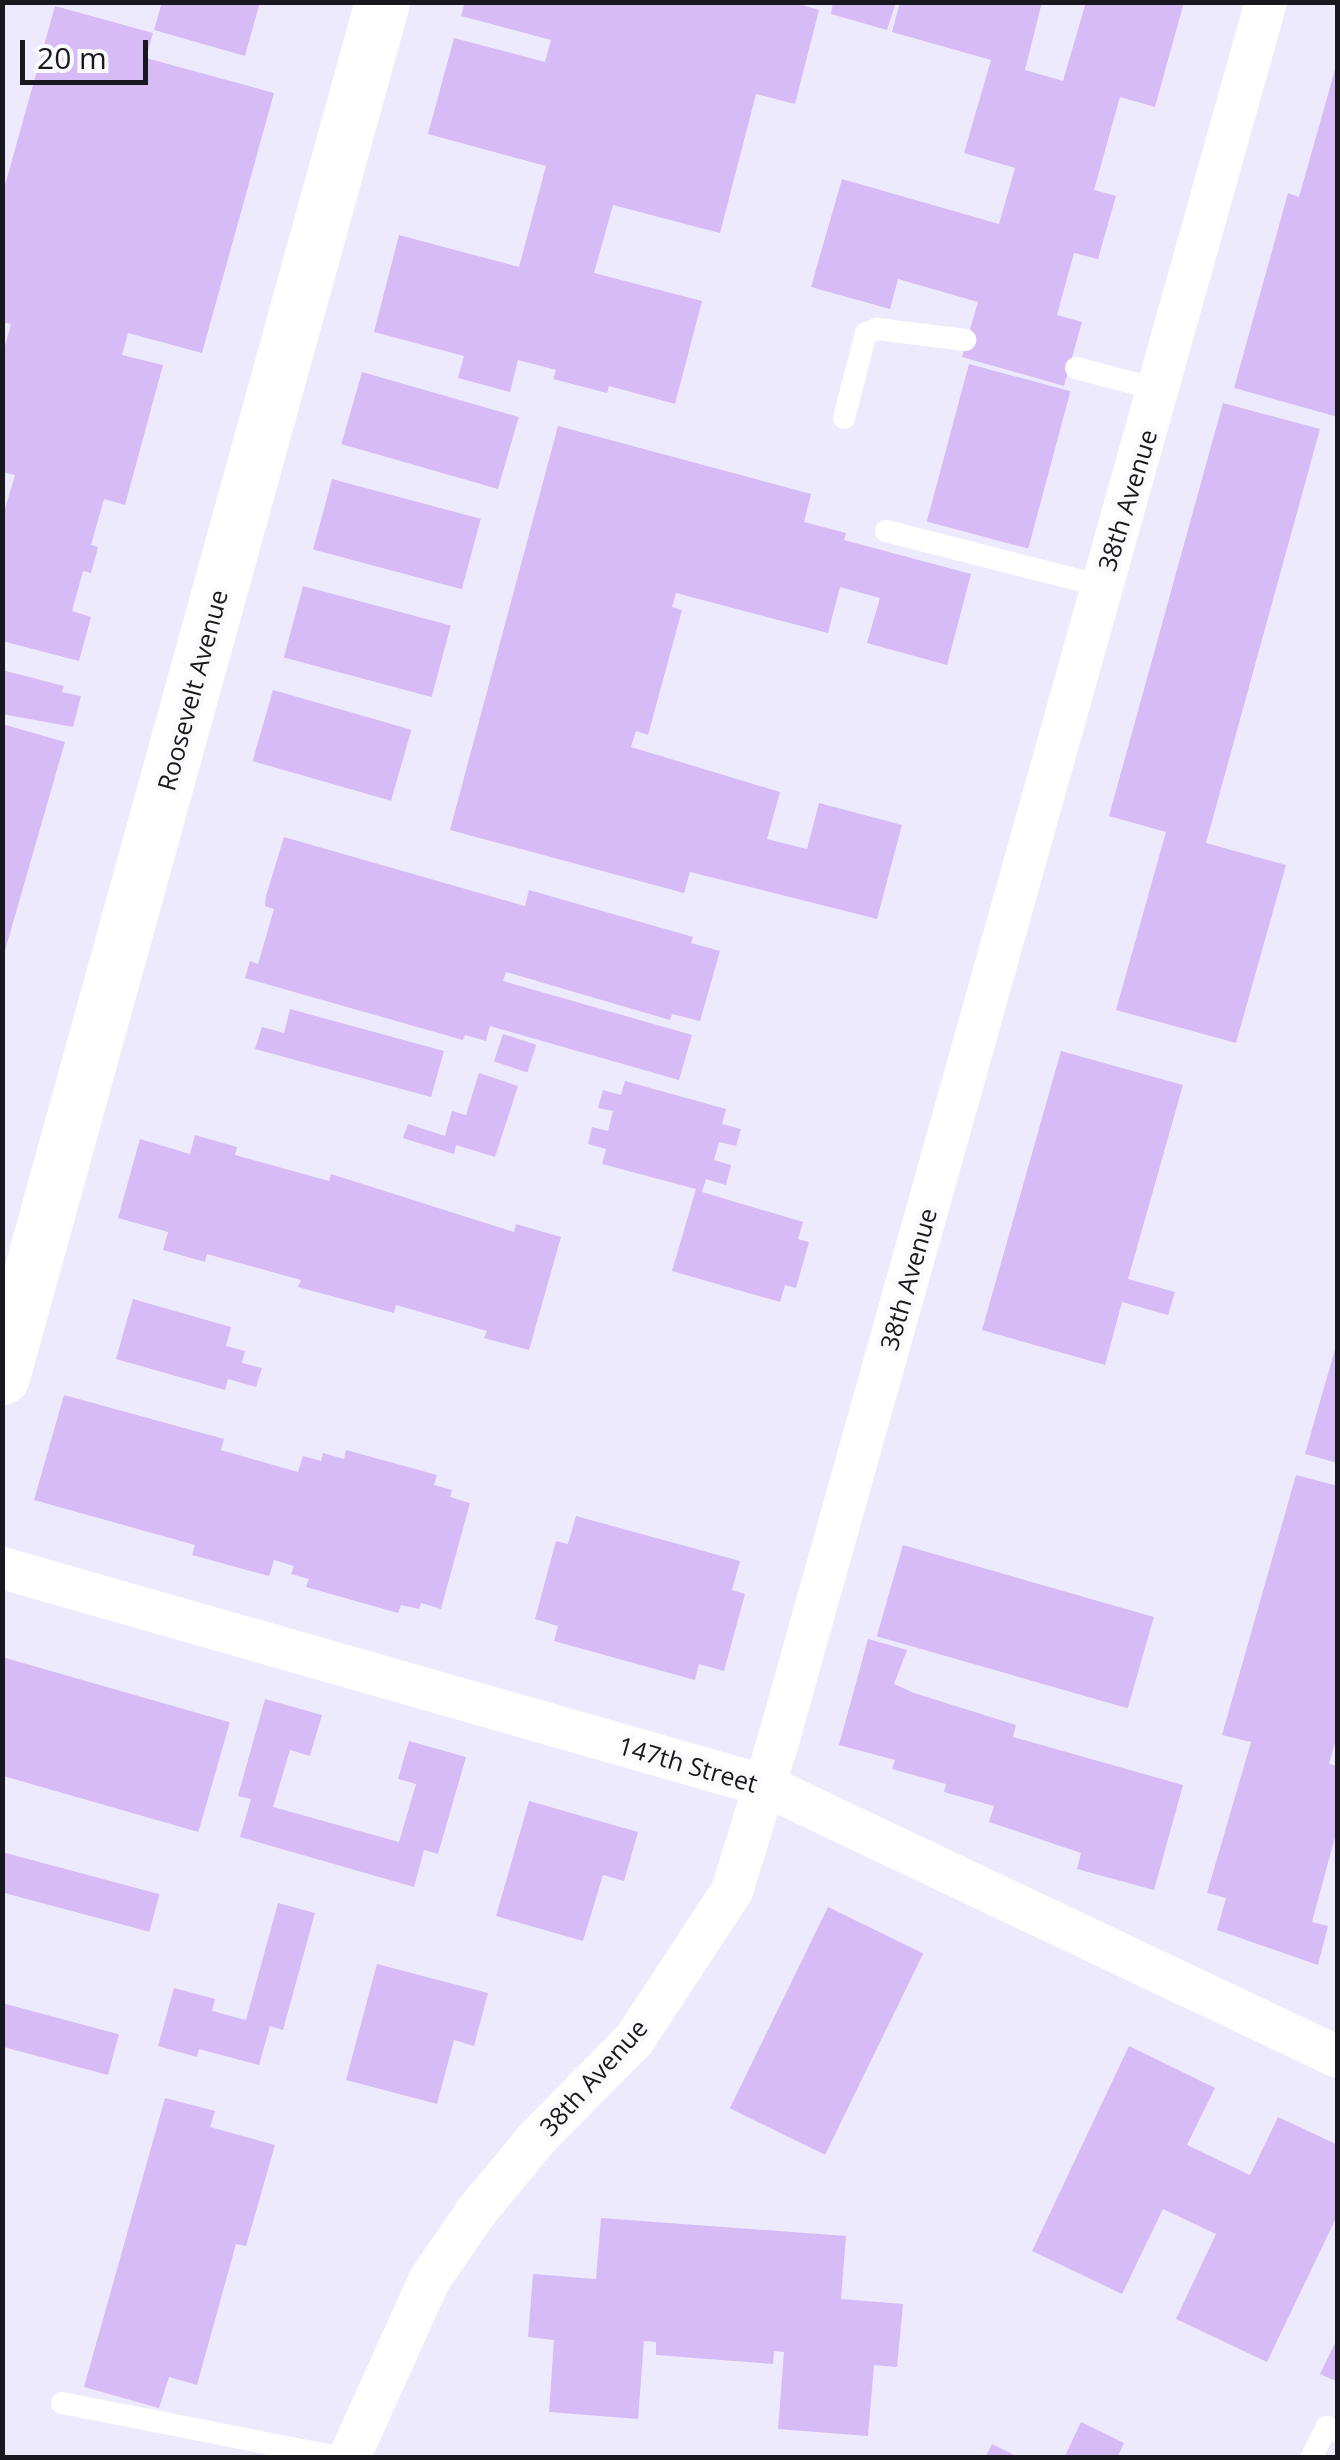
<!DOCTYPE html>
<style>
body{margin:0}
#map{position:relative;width:1340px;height:2460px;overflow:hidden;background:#edeafd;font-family:"Open Sans",sans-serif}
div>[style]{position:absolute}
.building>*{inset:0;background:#d7bbf6;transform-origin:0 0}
.lane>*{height:22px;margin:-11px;padding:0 11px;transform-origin:11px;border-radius:11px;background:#fff}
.street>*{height:42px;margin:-21px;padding:0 21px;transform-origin:21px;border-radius:21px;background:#fff}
.secondary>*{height:55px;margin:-27.5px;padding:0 27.5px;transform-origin:27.5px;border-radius:27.5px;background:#fff}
span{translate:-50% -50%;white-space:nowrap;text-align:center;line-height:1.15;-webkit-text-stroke:9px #fafafd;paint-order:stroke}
.street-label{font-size:25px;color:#19181e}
.frame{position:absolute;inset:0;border:5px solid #19181e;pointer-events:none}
.scale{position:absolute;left:20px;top:40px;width:128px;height:45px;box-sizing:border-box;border:5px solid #19181e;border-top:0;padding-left:12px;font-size:30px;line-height:35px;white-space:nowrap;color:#19181e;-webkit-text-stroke:8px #fafafd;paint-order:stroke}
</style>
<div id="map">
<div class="building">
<i style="clip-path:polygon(162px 2px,260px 2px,245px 56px,154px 30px)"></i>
<i style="clip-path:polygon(465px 2px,793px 2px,819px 10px,795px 104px,756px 94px,720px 233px,613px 205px,594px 273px,702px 301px,675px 404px,609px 386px,607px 393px,553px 379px,556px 370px,518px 360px,510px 392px,458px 378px,464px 356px,374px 332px,399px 235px,519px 267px,546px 166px,428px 134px,454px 38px,545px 62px,551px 40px,461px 16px)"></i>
<i style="clip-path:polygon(833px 2px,896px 2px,887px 30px,831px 14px)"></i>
<i style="clip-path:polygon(900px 2px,1042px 2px,1025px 70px,1063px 81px,1086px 2px,1184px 2px,1155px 107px,1120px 97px,1094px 190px,1116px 196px,1098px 259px,1074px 253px,1057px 315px,1082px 322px,1064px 386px,962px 357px,978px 302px,898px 279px,890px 309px,811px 287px,842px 179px,999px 224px,1015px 168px,964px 153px,991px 60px,892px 32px)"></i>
<i style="clip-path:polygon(55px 6px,153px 33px,146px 58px,274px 93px,202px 353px,128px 333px,122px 355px,163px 365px,125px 505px,104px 499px,91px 545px,98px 547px,91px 573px,83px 571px,72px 611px,91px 617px,79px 661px,2px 641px,2px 519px,15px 475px,2px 472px,2px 357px,11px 324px,2px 322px,2px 196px)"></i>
<i style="clip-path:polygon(1338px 59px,1338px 417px,1234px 388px,1288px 193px,1299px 197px)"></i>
<i style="left:969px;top:364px;width:105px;height:163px;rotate:15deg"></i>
<i style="left:362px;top:372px;width:163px;height:75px;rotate:16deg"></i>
<i style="clip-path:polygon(1223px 403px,1320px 429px,1206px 843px,1286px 865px,1236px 1043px,1116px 1010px,1166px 832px,1109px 816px)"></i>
<i style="clip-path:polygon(558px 426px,811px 494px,804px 522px,846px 533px,844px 540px,971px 574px,947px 665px,867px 643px,880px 598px,840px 587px,828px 633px,676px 593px,672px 607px,682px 610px,648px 735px,636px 731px,631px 747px,780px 792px,767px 839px,807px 849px,819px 803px,902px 825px,877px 919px,690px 872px,684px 893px,450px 830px)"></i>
<i style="left:332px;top:479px;width:154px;height:73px;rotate:15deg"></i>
<i style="left:303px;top:586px;width:153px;height:74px;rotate:15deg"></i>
<i style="clip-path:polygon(2px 670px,64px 686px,62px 692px,81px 696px,73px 727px,2px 714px)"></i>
<i style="left:273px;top:690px;width:144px;height:74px;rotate:16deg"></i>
<i style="clip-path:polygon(2px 724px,65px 742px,4px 954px,2px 954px)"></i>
<i style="clip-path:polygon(284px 837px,525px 906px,529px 890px,693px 937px,691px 943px,720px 951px,700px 1021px,672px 1014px,670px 1020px,506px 972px,503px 981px,692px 1035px,679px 1080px,490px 1026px,486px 1041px,465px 1035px,463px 1040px,245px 978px,250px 961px,258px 964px,274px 909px,265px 906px,266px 896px)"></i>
<i style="clip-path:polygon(290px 1009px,444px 1051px,431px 1097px,255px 1049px,262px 1027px,284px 1033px)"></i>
<i style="left:503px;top:1034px;width:35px;height:29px;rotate:18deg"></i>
<i style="clip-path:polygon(1061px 1051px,1183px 1085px,1128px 1279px,1175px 1292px,1168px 1315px,1122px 1302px,1105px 1365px,982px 1330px)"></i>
<i style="clip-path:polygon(479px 1073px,518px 1086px,495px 1157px,456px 1145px,454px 1154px,403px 1138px,408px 1124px,445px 1136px,452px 1111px,466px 1115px)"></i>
<i style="clip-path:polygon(625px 1081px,726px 1109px,722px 1124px,741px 1129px,736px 1146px,719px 1142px,714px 1160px,731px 1165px,726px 1185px,706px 1179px,702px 1192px,803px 1222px,798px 1239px,809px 1242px,796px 1288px,785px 1285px,780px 1302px,672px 1271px,696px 1189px,602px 1164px,606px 1149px,588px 1144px,592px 1127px,608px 1131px,613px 1111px,598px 1108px,603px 1090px,621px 1095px)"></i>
<i style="clip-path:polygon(195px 1135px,237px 1147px,235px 1155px,329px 1181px,331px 1174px,514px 1232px,516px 1224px,561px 1237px,529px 1350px,484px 1338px,487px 1331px,396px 1305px,394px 1313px,298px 1287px,301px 1280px,207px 1254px,205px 1262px,163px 1250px,168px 1232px,118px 1218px,140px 1139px,190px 1154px)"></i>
<i style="clip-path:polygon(133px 1299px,231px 1327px,226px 1346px,245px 1351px,242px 1363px,262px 1368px,256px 1387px,228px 1379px,225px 1390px,116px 1359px)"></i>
<i style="clip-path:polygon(1338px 1339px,1338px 1463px,1305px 1454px)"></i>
<i style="clip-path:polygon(64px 1395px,224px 1439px,221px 1450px,298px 1472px,303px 1456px,321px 1461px,323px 1453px,344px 1459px,346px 1450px,437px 1475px,434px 1485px,452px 1490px,450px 1497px,470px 1503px,441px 1609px,421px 1603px,419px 1609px,401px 1605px,398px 1613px,306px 1587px,309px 1579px,291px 1574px,294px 1566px,274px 1560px,269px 1576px,192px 1555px,195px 1545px,34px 1500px)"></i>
<i style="clip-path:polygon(1296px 1475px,1338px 1486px,1338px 1732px,1329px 1764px,1338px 1766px,1338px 1826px,1312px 1922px,1328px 1926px,1318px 1965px,1217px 1930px,1226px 1898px,1207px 1893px,1251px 1742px,1222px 1735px)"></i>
<i style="clip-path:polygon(576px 1516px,740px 1561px,732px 1590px,745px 1594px,724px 1671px,699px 1664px,695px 1680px,554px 1641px,558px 1626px,535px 1619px,556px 1541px,568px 1544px)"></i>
<i style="left:903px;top:1545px;width:261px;height:95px;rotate:16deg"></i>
<i style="clip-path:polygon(868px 1639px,907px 1650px,894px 1684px,914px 1693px,1016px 1725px,1013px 1737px,1183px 1785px,1154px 1890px,1077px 1869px,1081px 1853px,989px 1822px,994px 1806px,944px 1792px,946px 1784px,892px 1769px,895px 1760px,839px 1745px)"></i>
<i style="left:2px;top:1657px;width:237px;height:114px;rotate:16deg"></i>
<i style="clip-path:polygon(265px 1699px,322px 1715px,310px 1756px,290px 1750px,273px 1807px,399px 1842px,416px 1784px,398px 1779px,409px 1741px,466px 1757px,438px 1854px,424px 1850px,414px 1887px,240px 1837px,251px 1799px,238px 1796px)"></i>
<i style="clip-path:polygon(529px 1801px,638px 1832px,624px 1881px,603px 1875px,583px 1941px,496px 1916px)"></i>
<i style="left:2px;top:1852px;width:163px;height:39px;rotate:15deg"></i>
<i style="clip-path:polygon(278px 1903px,315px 1913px,283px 2030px,270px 2026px,259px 2065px,199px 2049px,197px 2057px,158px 2046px,174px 1988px,215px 1999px,212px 2011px,246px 2020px)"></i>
<i style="left:828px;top:1907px;width:106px;height:224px;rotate:26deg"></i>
<i style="clip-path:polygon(377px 1964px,488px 1993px,474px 2046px,454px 2040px,437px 2104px,346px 2080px)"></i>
<i style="left:2px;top:2003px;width:121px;height:42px;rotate:15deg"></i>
<i style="clip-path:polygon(1129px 2046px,1215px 2088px,1187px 2145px,1250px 2175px,1278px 2117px,1338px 2145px,1338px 2214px,1267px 2362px,1176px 2319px,1216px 2234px,1163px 2209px,1122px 2294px,1032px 2251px)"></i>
<i style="clip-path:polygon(165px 2098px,215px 2111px,210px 2127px,275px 2145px,246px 2246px,236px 2244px,197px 2385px,169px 2377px,159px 2408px,84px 2387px)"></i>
<i style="clip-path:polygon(601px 2218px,846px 2236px,841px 2299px,903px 2304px,897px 2367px,874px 2365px,868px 2436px,778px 2429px,784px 2352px,774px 2351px,773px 2364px,656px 2355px,656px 2342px,644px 2341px,638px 2419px,549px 2412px,554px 2340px,528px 2337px,533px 2274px,596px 2279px)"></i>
<i style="clip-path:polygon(1338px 2337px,1338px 2382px,1320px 2374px)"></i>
<i style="clip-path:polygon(1081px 2422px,1124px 2443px,1117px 2458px,1064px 2458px)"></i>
<i style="clip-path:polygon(992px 2444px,1020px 2458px,985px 2458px)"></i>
</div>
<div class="lane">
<i style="left:1076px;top:368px;width:87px;rotate:14.7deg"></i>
<i style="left:844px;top:418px;width:88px;rotate:-75.5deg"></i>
<i style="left:866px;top:333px;width:12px;rotate:-20deg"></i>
<i style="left:877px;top:329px;width:89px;rotate:7.1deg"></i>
<i style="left:886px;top:531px;width:222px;rotate:14.3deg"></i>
<i style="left:62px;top:2403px;width:286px;rotate:11.1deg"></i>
<i style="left:1311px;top:2458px;width:35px;rotate:-63deg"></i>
<i style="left:1327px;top:2427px;width:12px;rotate:24deg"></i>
</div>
<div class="street">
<i style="left:2px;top:1568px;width:794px;rotate:15.93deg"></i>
<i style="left:766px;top:1786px;width:633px;rotate:25.35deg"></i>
<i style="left:349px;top:2458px;width:196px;rotate:-65.7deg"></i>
<i style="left:430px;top:2279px;width:81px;rotate:-55.5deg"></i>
<i style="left:476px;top:2212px;width:97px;rotate:-50.4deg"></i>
<i style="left:538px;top:2137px;width:136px;rotate:-45.3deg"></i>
<i style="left:634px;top:2040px;width:178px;rotate:-56.7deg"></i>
<i style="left:732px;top:1891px;width:160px;rotate:-72.9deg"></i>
<i style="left:779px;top:1738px;width:1803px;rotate:-74.33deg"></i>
</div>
<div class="secondary">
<i style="left:2px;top:1377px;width:1427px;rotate:-74.55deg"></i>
</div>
<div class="street-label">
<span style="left:1127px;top:500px;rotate:-73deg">38th Avenue</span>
<span style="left:192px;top:690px;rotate:-75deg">Roosevelt Avenue</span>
<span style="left:908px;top:1279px;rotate:-74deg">38th Avenue</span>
<span style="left:688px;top:1764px;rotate:16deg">147th Street</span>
<span style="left:593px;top:2077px;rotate:-48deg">38th Avenue</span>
</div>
<div class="frame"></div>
<div class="scale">20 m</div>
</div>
